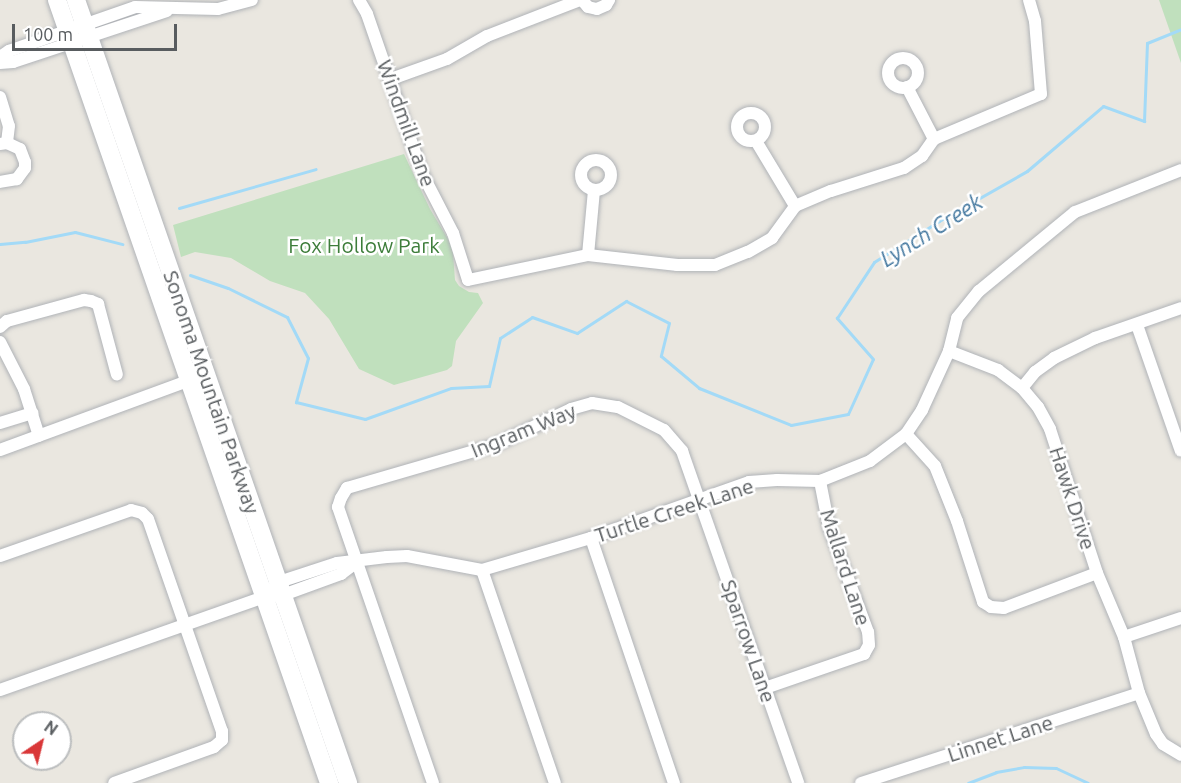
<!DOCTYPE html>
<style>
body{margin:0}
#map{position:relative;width:1181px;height:783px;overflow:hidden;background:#eae7e0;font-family:Ubuntu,sans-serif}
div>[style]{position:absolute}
.green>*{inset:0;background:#c0e0bd}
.stream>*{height:3px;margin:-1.5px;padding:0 1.5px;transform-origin:1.5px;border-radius:1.5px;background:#a3daf7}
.roads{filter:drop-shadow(0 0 2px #b0b3b7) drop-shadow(0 0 2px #b0b3b7)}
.street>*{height:12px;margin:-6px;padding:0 6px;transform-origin:6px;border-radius:6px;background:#fff}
.street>.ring{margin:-6px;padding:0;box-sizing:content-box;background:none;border:12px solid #fff;border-radius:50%}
.secondary>*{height:18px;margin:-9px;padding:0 9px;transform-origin:9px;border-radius:9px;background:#fff}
span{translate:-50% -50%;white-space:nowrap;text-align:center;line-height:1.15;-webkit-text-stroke:5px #fff;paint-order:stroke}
.street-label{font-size:21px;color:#585c5f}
.park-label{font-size:21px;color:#3d7d3a}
.water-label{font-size:22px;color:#41769e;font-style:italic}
.north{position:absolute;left:12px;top:711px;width:60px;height:60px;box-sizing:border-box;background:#fff;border:2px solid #bcbebf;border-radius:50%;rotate:35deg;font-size:16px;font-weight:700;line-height:24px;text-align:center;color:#585c5f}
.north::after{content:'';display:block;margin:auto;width:21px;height:27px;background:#d93738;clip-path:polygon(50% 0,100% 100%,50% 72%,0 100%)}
.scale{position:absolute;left:12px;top:24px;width:165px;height:27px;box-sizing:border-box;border:3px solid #585c5f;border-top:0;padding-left:8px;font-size:18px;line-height:21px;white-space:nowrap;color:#585c5f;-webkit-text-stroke:4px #fff;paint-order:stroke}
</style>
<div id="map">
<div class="green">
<i style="clip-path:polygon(1159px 0,1181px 0,1181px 63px)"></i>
<i style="clip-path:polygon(404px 154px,430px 209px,448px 239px,453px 253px,455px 280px,459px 286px,469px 292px,478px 293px,483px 303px,456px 341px,452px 366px,447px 370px,394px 385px,359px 369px,329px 319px,305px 293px,270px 281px,231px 258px,195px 252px,181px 257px,173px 225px)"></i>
</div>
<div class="stream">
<i style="left:179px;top:208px;width:142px;rotate:-15.9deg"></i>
<i style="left:0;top:244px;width:25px;rotate:-5deg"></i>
<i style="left:25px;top:242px;width:51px;rotate:-11.3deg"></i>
<i style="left:75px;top:232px;width:49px;rotate:14.3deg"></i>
<i style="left:190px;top:275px;width:40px;rotate:18.9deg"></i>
<i style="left:228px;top:288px;width:66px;rotate:26.2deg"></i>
<i style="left:287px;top:317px;width:46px;rotate:62.9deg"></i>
<i style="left:308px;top:358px;width:46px;rotate:105.3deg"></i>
<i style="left:296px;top:402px;width:71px;rotate:13.8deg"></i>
<i style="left:365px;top:419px;width:91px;rotate:-19.8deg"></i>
<i style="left:451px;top:388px;width:38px;rotate:-3deg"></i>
<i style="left:489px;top:386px;width:49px;rotate:-77.1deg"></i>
<i style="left:500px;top:338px;width:38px;rotate:-33deg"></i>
<i style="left:532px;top:317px;width:48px;rotate:19.6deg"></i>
<i style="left:577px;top:333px;width:59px;rotate:-33.1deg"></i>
<i style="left:626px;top:301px;width:48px;rotate:27.1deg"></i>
<i style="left:669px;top:323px;width:34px;rotate:104deg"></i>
<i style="left:661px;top:356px;width:50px;rotate:40.1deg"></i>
<i style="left:699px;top:388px;width:99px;rotate:21.9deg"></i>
<i style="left:791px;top:425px;width:58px;rotate:-10.9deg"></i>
<i style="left:848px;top:414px;width:60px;rotate:-65.6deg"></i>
<i style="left:873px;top:359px;width:55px;rotate:-131.3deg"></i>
<i style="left:837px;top:318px;width:67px;rotate:-56.5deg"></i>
<i style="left:874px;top:262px;width:77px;rotate:-32.2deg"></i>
<i style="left:939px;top:221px;width:101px;rotate:-29.6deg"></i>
<i style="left:1027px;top:171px;width:100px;rotate:-40.5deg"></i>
<i style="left:1103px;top:106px;width:44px;rotate:20.1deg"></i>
<i style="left:1144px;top:121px;width:78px;rotate:-87.8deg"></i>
<i style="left:1147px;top:43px;width:37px;rotate:-22deg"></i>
<i style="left:968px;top:783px;width:30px;rotate:-21deg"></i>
<i style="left:996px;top:772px;width:28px;rotate:-10deg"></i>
<i style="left:1024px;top:767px;width:32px;rotate:2deg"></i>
<i style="left:1056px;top:768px;width:35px;rotate:25deg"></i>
</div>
<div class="roads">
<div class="street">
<i style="left:359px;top:0;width:16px;rotate:60deg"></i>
<i style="left:367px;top:14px;width:168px;rotate:70.9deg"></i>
<i style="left:422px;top:173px;width:68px;rotate:62.7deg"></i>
<i style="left:453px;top:233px;width:49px;rotate:72.3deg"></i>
<i style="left:468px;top:280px;width:123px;rotate:-11.8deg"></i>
<i style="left:588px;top:255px;width:90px;rotate:6.4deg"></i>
<i style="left:677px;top:265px;width:38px"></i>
<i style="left:715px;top:265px;width:35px;rotate:-22deg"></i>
<i style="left:748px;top:252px;width:28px;rotate:-30deg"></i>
<i style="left:772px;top:238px;width:39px;rotate:-54deg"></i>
<i style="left:795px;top:206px;width:39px;rotate:-23deg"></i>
<i style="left:831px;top:191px;width:77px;rotate:-17.5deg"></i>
<i style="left:904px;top:168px;width:22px;rotate:-34deg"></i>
<i style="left:922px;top:156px;width:21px;rotate:-55deg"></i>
<i style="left:934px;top:139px;width:116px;rotate:-22.8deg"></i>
<i style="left:1041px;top:94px;width:73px;rotate:-94.7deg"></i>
<i style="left:1035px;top:21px;width:22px;rotate:-106deg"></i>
<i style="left:582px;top:0;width:9px;rotate:49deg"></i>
<i style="left:588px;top:7px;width:9px;rotate:13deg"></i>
<i style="left:597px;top:9px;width:10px;rotate:-24deg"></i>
<i style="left:606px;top:5px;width:6px;rotate:-59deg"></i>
<i style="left:0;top:57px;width:11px;rotate:-34deg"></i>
<i style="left:9px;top:51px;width:133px;rotate:-19.2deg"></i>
<i style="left:135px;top:7px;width:83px;rotate:1.4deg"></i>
<i style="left:218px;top:9px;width:35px;rotate:-15deg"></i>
<i class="ring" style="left:888px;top:58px;width:18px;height:18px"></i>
<i style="left:0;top:63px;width:13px;rotate:-4deg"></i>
<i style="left:13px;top:62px;width:162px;rotate:-18.3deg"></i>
<i style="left:391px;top:79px;width:59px;rotate:-19.7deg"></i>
<i style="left:447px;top:59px;width:46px;rotate:-29.9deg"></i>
<i style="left:487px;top:36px;width:100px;rotate:-21.2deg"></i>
<i style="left:907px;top:87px;width:59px;rotate:62.6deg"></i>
<i style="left:0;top:97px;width:30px;rotate:73deg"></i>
<i style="left:9px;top:126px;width:17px;rotate:97deg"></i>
<i class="ring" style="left:737px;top:113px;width:16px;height:16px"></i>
<i style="left:756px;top:141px;width:76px;rotate:59deg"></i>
<i style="left:0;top:144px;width:7px;rotate:-8deg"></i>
<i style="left:7px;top:143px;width:14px;rotate:25deg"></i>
<i style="left:20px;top:149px;width:14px;rotate:69deg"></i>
<i style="left:25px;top:162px;width:6px;rotate:90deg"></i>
<i style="left:25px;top:168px;width:14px;rotate:126deg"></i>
<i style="left:17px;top:179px;width:17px;rotate:170deg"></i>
<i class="ring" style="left:581px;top:160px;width:18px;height:18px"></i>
<i style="left:588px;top:255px;width:65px;rotate:-84.7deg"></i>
<i style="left:1137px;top:325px;width:133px;rotate:70.8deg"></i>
<i style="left:0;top:327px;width:9px;rotate:-41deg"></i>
<i style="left:7px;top:321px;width:80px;rotate:-15.3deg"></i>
<i style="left:84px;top:300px;width:7px;rotate:8deg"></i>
<i style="left:91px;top:301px;width:8px;rotate:23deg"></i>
<i style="left:98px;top:304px;width:73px;rotate:75deg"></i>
<i style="left:0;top:342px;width:53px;rotate:62.9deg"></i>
<i style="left:24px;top:389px;width:49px;rotate:72.3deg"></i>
<i style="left:949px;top:351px;width:53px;rotate:21.2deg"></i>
<i style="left:998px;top:370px;width:30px;rotate:37deg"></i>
<i style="left:1022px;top:388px;width:25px;rotate:50deg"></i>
<i style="left:1038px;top:407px;width:25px;rotate:61deg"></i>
<i style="left:1050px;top:429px;width:151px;rotate:71.9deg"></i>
<i style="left:1097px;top:573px;width:69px;rotate:67.1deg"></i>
<i style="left:1124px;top:637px;width:58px;rotate:75deg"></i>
<i style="left:1139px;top:693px;width:44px;rotate:67.5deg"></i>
<i style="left:1156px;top:734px;width:12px;rotate:55deg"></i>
<i style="left:1163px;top:744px;width:21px;rotate:31deg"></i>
<i style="left:1022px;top:388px;width:21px;rotate:-51deg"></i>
<i style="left:1035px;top:372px;width:24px;rotate:-36deg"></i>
<i style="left:1054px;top:358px;width:46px;rotate:-26deg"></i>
<i style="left:1095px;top:338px;width:91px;rotate:-19.2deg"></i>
<i style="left:0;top:423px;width:34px;rotate:-17deg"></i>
<i style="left:906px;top:434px;width:43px;rotate:47.8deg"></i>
<i style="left:935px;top:466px;width:59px;rotate:68.2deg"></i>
<i style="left:957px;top:521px;width:85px;rotate:72.2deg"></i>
<i style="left:983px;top:602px;width:9px;rotate:32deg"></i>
<i style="left:991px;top:607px;width:13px;rotate:4deg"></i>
<i style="left:1004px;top:608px;width:99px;rotate:-20.6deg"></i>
<i style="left:0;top:450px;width:209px;rotate:-20.2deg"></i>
<i style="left:591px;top:538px;width:259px;rotate:71.3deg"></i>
<i style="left:0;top:556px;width:139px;rotate:-19.3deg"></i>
<i style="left:131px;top:510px;width:11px;rotate:15deg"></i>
<i style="left:142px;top:513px;width:8px;rotate:45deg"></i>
<i style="left:148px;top:519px;width:225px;rotate:70.8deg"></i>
<i style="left:222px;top:731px;width:9px;rotate:90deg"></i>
<i style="left:222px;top:740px;width:11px;rotate:139deg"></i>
<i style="left:214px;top:747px;width:106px;rotate:160.2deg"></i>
<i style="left:482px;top:570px;width:225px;rotate:71.1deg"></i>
<i style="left:274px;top:587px;width:7px;rotate:-45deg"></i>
<i style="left:279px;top:582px;width:61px;rotate:-18.1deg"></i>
<i style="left:337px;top:563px;width:50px;rotate:-6.8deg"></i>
<i style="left:387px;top:557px;width:20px;rotate:-3deg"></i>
<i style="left:407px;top:556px;width:76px;rotate:10.6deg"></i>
<i style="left:482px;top:570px;width:114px;rotate:-16.4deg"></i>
<i style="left:591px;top:538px;width:168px;rotate:-19.5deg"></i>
<i style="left:749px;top:482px;width:28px;rotate:-4deg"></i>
<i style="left:777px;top:480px;width:43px;rotate:1.3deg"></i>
<i style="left:820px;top:481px;width:54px;rotate:-21.8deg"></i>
<i style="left:870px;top:461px;width:45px;rotate:-36.9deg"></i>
<i style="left:906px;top:434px;width:29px;rotate:-56deg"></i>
<i style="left:922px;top:410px;width:65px;rotate:-65.4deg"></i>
<i style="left:949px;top:351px;width:34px;rotate:-76deg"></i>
<i style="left:957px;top:318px;width:35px;rotate:-51deg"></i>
<i style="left:979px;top:291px;width:124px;rotate:-39.5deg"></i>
<i style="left:1075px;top:212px;width:114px;rotate:-21.6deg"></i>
<i style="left:1124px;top:637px;width:60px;rotate:-18.4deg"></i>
<i style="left:765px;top:688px;width:105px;rotate:-19deg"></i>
<i style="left:864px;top:654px;width:10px;rotate:-61deg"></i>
<i style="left:869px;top:645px;width:13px;rotate:-94deg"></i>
<i style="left:868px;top:632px;width:112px;rotate:-110.4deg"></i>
<i style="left:829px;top:527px;width:47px;rotate:-101.1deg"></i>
<i style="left:0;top:690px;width:280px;rotate:-19.4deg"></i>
<i style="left:264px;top:597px;width:19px;rotate:-6deg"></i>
<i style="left:283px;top:595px;width:62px;rotate:-19.9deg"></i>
<i style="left:341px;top:574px;width:20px;rotate:-37deg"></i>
<i style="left:433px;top:783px;width:292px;rotate:-109deg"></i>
<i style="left:338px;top:507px;width:9px;rotate:-72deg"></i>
<i style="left:341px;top:498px;width:12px;rotate:-59deg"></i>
<i style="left:347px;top:488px;width:154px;rotate:-16.2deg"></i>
<i style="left:495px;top:445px;width:84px;rotate:-25.3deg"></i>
<i style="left:571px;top:409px;width:22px;rotate:-16deg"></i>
<i style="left:592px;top:403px;width:26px;rotate:9deg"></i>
<i style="left:618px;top:407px;width:51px;rotate:26.6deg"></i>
<i style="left:664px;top:430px;width:28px;rotate:49deg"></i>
<i style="left:682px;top:451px;width:352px;rotate:70.7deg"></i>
<i style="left:861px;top:783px;width:292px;rotate:-17.9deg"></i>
</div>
<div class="secondary">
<i style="left:57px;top:0;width:829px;rotate:70.84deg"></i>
<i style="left:76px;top:0;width:829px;rotate:70.84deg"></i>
</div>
</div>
<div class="street-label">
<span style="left:407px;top:123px;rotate:70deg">Windmill Lane</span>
<span style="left:212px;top:392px;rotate:71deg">Sonoma Mountain Parkway</span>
<span style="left:523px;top:430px;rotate:-22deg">Ingram Way</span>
<span style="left:1073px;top:498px;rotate:72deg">Hawk Drive</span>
<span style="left:674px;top:510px;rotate:-18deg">Turtle Creek Lane</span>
<span style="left:846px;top:567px;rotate:72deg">Mallard Lane</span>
<span style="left:749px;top:641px;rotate:71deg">Sparrow Lane</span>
<span style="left:1000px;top:738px;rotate:-18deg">Linnet Lane</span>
</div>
<div class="park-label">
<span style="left:364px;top:245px">Fox Hollow Park</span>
</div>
<div class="water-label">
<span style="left:931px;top:230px;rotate:-32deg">Lynch Creek</span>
</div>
<div class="north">N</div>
<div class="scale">100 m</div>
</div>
